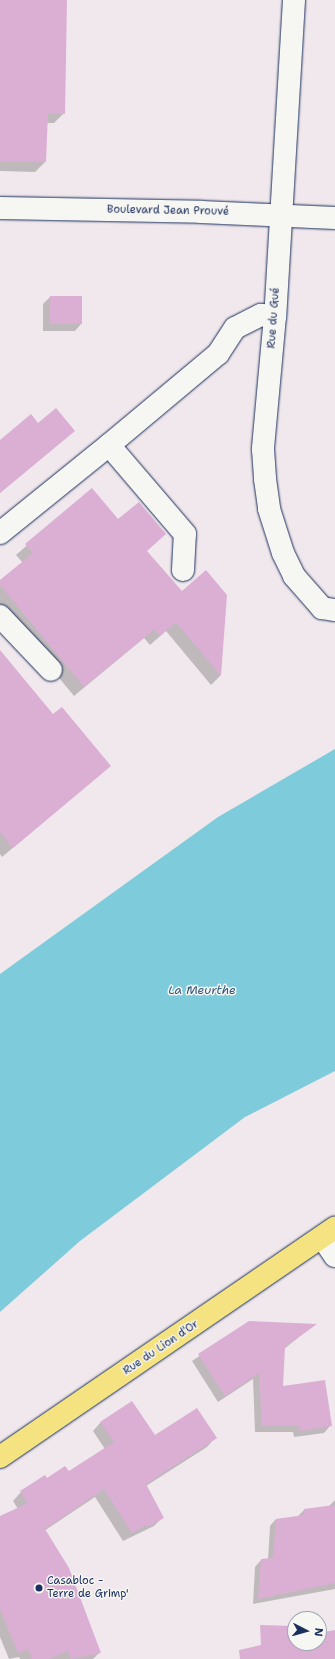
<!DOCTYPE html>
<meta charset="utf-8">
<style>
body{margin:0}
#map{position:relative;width:335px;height:1659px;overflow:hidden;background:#f0e8ec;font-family:"Shantell Sans",sans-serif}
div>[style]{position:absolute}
.water>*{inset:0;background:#7eccdb}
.shadow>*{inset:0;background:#0003}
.building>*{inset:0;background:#daafd3;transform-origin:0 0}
.roads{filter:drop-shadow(0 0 1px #1b2f5e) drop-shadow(0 0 1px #1b2f5e)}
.minor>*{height:22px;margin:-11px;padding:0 11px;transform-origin:11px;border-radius:11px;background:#f6f6f2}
.major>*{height:22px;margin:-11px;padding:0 11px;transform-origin:11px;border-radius:11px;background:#f5e382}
.dots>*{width:11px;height:11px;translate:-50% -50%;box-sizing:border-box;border:2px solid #f6f6f2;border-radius:50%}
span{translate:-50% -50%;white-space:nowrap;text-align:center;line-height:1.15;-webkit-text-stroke:3px #f6f6f2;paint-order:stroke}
.street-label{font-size:11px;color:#1b2f5e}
.poi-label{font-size:11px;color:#1b2f5e}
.left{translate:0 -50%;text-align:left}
.water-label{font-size:12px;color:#34567d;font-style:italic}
.north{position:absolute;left:287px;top:1611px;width:40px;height:40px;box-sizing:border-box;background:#f6f6f2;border:1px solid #9ea6b7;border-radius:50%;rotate:96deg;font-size:11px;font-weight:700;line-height:16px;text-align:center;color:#1b2f5e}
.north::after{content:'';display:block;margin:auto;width:14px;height:18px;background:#1b2f5e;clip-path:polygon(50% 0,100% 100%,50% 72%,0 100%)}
</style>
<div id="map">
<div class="water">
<i style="clip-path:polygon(335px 749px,335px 1071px,245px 1117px,80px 1241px,0 1312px,0 974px,218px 817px)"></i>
</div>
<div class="shadow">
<i style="clip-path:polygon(0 0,47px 0,64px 113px,54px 123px,47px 123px,45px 162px,35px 172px,0 171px)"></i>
<i style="clip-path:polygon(50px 297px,81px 324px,75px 331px,43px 331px,43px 304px)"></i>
<i style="clip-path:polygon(38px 424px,74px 431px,0 493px,0 442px)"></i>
<i style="clip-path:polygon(91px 489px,182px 593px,226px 595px,220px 676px,211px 685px,166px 631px,150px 645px,144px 638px,74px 696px,0 606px,0 582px,23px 563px,16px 555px)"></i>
<i style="clip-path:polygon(0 651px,53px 716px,110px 766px,2px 857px,0 854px)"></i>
<i style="clip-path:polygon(250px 1322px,314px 1325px,284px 1349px,282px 1387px,330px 1426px,324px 1433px,294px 1437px,293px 1432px,255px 1432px,253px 1379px,218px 1402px,192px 1361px)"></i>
<i style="clip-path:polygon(101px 1422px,155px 1437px,215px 1438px,207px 1447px,146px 1486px,163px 1517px,154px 1526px,123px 1541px,95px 1497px,44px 1531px,100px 1652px,93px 1659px,20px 1659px,19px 1657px,9px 1659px,0 1637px,0 1517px,18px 1509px,13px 1501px,21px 1492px,47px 1479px,68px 1473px,105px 1449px,93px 1431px)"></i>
<i style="clip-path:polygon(335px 1500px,335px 1589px,253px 1604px,255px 1567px,261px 1560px,268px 1560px,270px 1526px,276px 1519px,297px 1517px,304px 1510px,329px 1506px)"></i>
</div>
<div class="building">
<i style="clip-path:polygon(0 0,67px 0,65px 114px,48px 113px,46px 162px,0 161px)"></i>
<i style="left:50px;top:296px;width:32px;height:28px"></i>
<i style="clip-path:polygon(56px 408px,75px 431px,0 493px,0 440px,31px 414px,38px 423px)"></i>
<i style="clip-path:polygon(92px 488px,118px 519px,139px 502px,166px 534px,147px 551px,182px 591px,206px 570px,227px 595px,221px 676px,176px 622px,160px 636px,155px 629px,84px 687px,0 585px,0 580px,33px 553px,25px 544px)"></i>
<i style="clip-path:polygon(0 650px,53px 714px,62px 707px,111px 766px,13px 848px,0 832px)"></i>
<i style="clip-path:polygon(249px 1321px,317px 1324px,285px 1347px,283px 1386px,325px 1380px,332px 1426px,300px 1431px,300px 1426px,262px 1426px,259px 1373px,225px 1396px,198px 1354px)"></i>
<i style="clip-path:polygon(132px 1401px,155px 1435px,197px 1408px,217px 1438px,146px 1484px,164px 1518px,147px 1527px,146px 1525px,132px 1533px,104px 1489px,45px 1529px,69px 1568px,101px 1653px,71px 1659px,68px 1651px,49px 1659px,32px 1659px,28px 1649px,18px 1653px,0 1609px,0 1516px,28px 1503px,20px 1491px,45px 1475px,47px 1478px,65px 1466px,69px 1471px,114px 1442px,100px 1422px)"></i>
<i style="clip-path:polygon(335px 1505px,335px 1583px,258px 1599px,261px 1559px,273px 1558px,276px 1519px,304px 1515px,304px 1509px)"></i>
<i style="clip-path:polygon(260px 1625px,294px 1626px,295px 1643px,319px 1643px,319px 1633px,335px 1630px,335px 1659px,240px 1659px,239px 1650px,261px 1645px)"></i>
</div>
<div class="roads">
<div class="minor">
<i style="left:294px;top:0;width:317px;rotate:93.4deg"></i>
<i style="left:275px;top:316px;width:134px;rotate:95.2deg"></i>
<i style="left:263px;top:449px;width:30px;rotate:86deg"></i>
<i style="left:265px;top:479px;width:30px;rotate:82deg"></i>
<i style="left:269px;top:509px;width:46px;rotate:72.3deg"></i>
<i style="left:283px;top:553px;width:25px;rotate:64deg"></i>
<i style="left:294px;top:576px;width:43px;rotate:48.8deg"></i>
<i style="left:322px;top:608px;width:13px;rotate:9deg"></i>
<i style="left:0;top:208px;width:201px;rotate:1.1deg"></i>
<i style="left:201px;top:212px;width:134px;rotate:2.6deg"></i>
<i style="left:0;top:533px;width:140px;rotate:-38.9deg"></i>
<i style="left:183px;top:570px;width:36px;rotate:-87deg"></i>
<i style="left:185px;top:534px;width:117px;rotate:-130.5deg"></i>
<i style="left:109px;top:445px;width:142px;rotate:-39.9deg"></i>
<i style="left:218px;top:354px;width:31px;rotate:-57deg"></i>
<i style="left:235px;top:328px;width:29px;rotate:-27deg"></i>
<i style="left:261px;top:315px;width:14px;rotate:4deg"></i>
<i style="left:0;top:616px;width:74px;rotate:46.6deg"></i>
<i style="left:322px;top:1237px;width:23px;rotate:56deg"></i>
</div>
<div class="major">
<i style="left:0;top:1457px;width:406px;rotate:-34.4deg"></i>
</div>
</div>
<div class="dots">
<i style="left:39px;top:1588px;background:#1b2f5e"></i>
</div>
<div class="street-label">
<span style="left:168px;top:211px;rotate:1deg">Boulevard Jean Prouvé</span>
<span style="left:274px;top:318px;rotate:-86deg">Rue du Gué</span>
<span style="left:161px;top:1348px;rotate:-34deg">Rue du Lion d'Or</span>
</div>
<div class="poi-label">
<span class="left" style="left:47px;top:1588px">Casabloc -<br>Terre de Grimp'</span>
</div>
<div class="water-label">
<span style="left:202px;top:991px">La Meurthe</span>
</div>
<div class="north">N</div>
</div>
